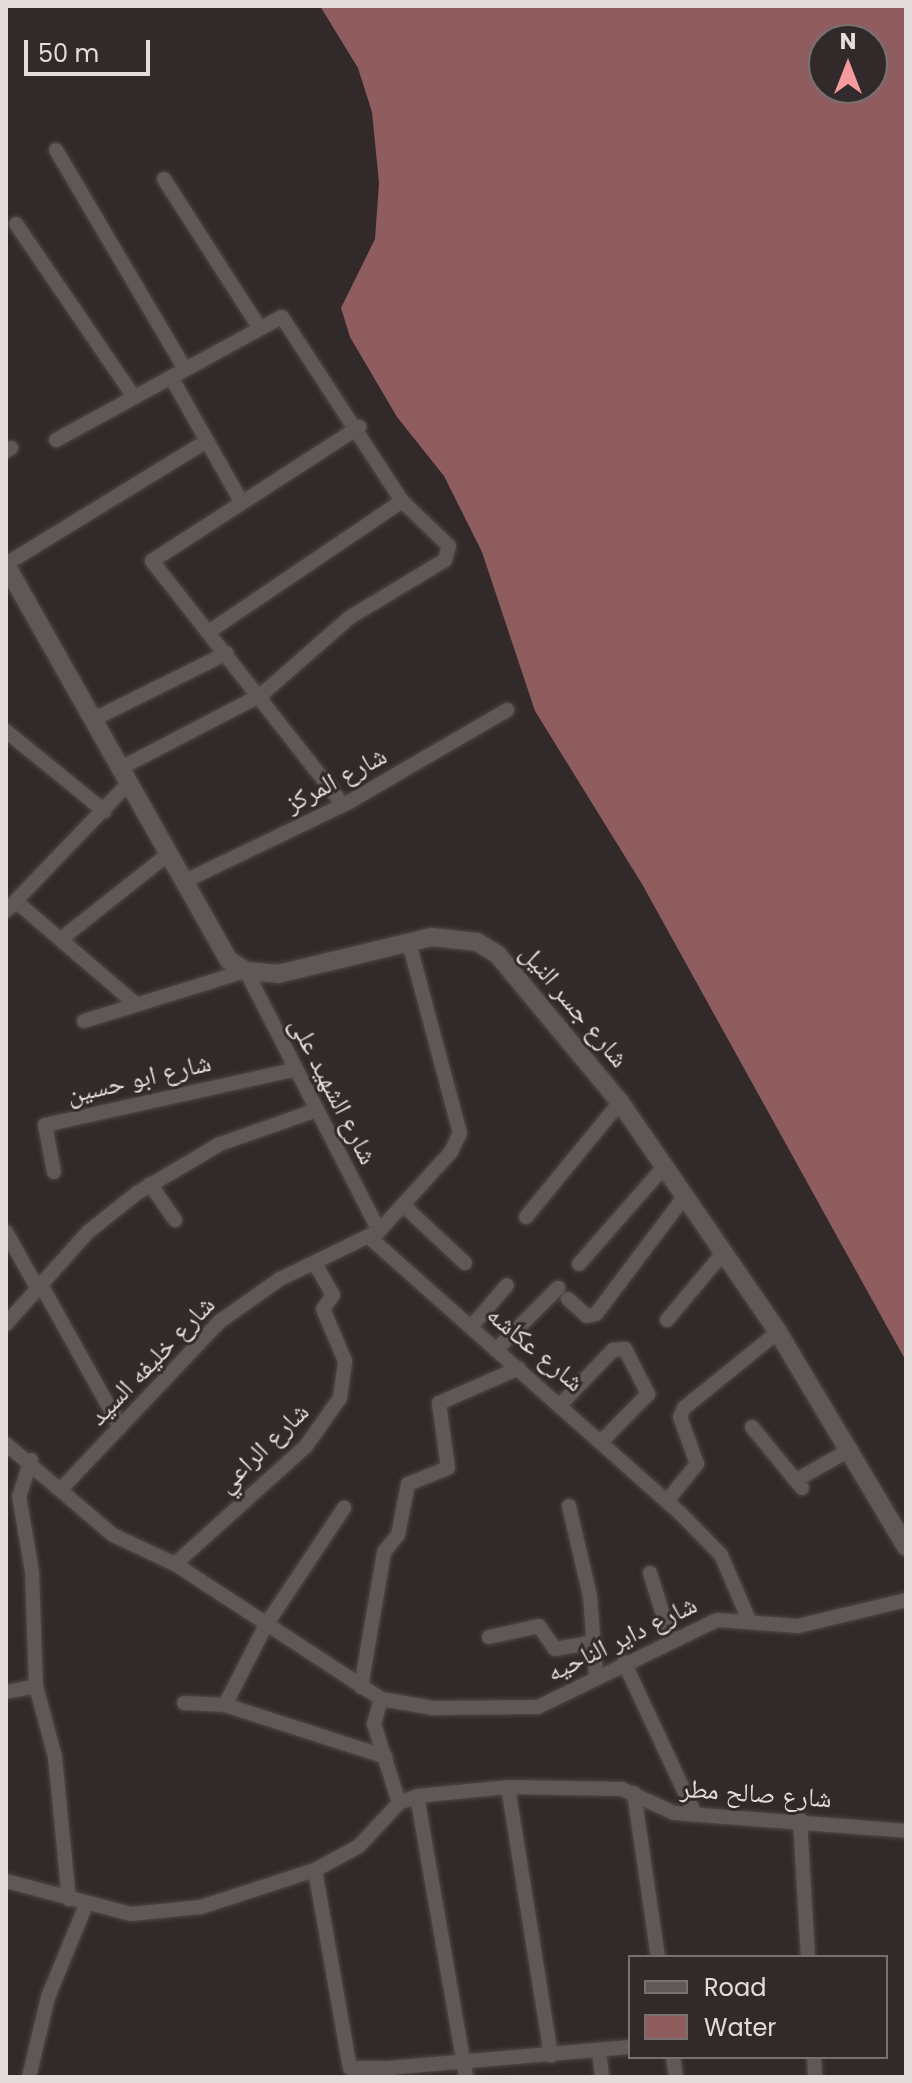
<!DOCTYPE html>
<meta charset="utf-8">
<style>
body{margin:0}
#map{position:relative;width:912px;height:2083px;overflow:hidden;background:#322a2a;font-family:Poppins,"Noto Naskh Arabic",sans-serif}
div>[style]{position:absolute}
.water>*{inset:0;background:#8f5d5e}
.roads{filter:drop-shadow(0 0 2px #4e4747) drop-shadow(0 0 2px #4e4747)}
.minor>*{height:14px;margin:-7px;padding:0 7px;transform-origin:7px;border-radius:7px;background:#605757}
.tertiary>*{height:18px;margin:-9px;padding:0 9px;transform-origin:9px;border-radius:9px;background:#605757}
span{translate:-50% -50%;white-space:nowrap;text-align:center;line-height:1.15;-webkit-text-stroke:6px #322a2a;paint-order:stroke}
.street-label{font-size:26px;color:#e2dcdc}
.frame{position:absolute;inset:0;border:8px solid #e2dcdc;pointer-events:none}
.legend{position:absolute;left:628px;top:1955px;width:260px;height:104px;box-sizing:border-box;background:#322a2a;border:2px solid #787171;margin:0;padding:10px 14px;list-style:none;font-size:24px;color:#e2dcdc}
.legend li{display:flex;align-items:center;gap:16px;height:40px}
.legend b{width:40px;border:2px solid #787171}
.north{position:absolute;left:808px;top:24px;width:80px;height:80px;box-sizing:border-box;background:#322a2a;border:2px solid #787171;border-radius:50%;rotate:0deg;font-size:22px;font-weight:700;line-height:32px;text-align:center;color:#e2dcdc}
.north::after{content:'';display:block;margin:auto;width:28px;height:36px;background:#f59b9d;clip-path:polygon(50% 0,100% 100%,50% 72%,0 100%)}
.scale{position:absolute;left:24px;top:40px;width:126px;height:36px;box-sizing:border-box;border:4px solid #e2dcdc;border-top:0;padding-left:10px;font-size:24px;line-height:28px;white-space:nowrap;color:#e2dcdc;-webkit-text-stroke:6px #322a2a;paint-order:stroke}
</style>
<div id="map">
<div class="water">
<i style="clip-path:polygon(evenodd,320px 6px,906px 6px,906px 1361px,642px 884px,535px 711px,482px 552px,444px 476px,397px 417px,350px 337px,341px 308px,375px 239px,379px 183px,372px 112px,358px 68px,320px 6px,824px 40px,872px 40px,872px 88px,824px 88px,824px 40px)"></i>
</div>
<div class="roads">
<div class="minor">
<i style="left:56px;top:150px;width:254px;rotate:59.5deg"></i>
<i style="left:164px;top:179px;width:176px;rotate:57.3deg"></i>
<i style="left:16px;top:224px;width:209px;rotate:55.7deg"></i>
<i style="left:171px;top:377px;width:142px;rotate:60.6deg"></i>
<i style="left:56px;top:440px;width:257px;rotate:-28.6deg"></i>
<i style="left:282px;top:317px;width:220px;rotate:56.9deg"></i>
<i style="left:402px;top:501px;width:65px;rotate:43.8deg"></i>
<i style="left:449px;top:546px;width:15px;rotate:106deg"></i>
<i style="left:445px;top:560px;width:112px;rotate:148.9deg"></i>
<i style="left:349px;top:618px;width:117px;rotate:138.8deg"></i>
<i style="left:261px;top:695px;width:160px;rotate:152.5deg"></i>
<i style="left:6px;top:451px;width:6px;rotate:-31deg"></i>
<i style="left:6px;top:564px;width:236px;rotate:-31.5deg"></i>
<i style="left:210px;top:631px;width:232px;rotate:-34.1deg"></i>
<i style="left:94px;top:719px;width:148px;rotate:-26.4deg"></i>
<i style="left:6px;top:731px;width:127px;rotate:39.2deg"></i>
<i style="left:337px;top:797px;width:300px;rotate:-128.1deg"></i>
<i style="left:152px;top:561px;width:247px;rotate:-32.9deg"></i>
<i style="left:183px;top:882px;width:184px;rotate:-25.7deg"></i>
<i style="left:349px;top:802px;width:183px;rotate:-30.2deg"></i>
<i style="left:19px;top:904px;width:155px;rotate:40.6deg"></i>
<i style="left:6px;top:911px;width:175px;rotate:-46.2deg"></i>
<i style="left:61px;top:939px;width:135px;rotate:-38.4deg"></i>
<i style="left:84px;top:1021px;width:170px;rotate:-17.2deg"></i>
<i style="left:246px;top:971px;width:292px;rotate:62.9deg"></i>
<i style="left:54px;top:1172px;width:48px;rotate:-100.8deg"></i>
<i style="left:45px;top:1125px;width:254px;rotate:-12.5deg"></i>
<i style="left:150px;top:1184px;width:44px;rotate:55.2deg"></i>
<i style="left:403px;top:1205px;width:85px;rotate:43.1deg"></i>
<i style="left:526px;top:1217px;width:149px;rotate:-50.7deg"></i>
<i style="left:6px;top:1232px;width:62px;rotate:60.9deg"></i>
<i style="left:369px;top:1237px;width:414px;rotate:41.6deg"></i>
<i style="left:679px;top:1512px;width:60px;rotate:45.7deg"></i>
<i style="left:721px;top:1555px;width:71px;rotate:66.7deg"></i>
<i style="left:579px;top:1264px;width:129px;rotate:-48.8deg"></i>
<i style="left:40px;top:1283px;width:165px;rotate:60.9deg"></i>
<i style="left:568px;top:1299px;width:25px;rotate:42deg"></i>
<i style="left:587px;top:1316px;width:9px;rotate:-13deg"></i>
<i style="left:596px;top:1314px;width:148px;rotate:-53deg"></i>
<i style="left:667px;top:1320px;width:87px;rotate:-50.1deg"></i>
<i style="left:6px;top:1324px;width:123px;rotate:-48.3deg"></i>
<i style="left:88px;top:1232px;width:63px;rotate:-38.5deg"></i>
<i style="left:137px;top:1193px;width:96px;rotate:-30.6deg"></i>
<i style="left:220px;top:1144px;width:100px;rotate:-19.3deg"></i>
<i style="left:471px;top:1327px;width:55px;rotate:-49.4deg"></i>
<i style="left:496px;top:1350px;width:88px;rotate:-45deg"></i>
<i style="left:562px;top:1403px;width:74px;rotate:-46.1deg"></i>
<i style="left:613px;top:1350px;width:12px;rotate:-5deg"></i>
<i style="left:625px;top:1349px;width:51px;rotate:62.9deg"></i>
<i style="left:648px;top:1394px;width:63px;rotate:134.4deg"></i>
<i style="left:752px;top:1427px;width:79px;rotate:50.7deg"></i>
<i style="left:6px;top:1444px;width:140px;rotate:40.4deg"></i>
<i style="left:113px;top:1535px;width:68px;rotate:25.1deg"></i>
<i style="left:175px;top:1564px;width:246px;rotate:33.2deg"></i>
<i style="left:381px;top:1699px;width:53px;rotate:9.8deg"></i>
<i style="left:433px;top:1708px;width:105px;rotate:-0.5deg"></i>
<i style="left:538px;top:1707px;width:199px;rotate:-25.9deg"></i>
<i style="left:717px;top:1620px;width:81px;rotate:4.2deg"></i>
<i style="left:798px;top:1626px;width:111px;rotate:-13.5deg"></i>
<i style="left:31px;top:1460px;width:38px;rotate:108deg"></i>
<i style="left:19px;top:1496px;width:77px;rotate:80.3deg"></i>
<i style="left:32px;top:1572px;width:114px;rotate:88deg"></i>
<i style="left:36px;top:1686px;width:73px;rotate:75deg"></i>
<i style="left:55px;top:1757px;width:143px;rotate:84.4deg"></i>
<i style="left:796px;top:1480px;width:63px;rotate:-29.4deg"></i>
<i style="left:63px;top:1487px;width:227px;rotate:-46.6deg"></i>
<i style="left:219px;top:1322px;width:75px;rotate:-35.2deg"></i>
<i style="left:280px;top:1279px;width:110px;rotate:-25.9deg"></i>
<i style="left:379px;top:1231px;width:107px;rotate:-47.7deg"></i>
<i style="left:451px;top:1152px;width:21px;rotate:-65deg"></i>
<i style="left:460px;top:1133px;width:197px;rotate:-105deg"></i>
<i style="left:667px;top:1501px;width:48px;rotate:-51deg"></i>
<i style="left:697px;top:1464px;width:50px;rotate:-109.9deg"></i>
<i style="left:680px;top:1417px;width:10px;rotate:-66deg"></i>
<i style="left:684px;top:1408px;width:121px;rotate:-39deg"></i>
<i style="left:569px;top:1506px;width:92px;rotate:76.9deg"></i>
<i style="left:590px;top:1596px;width:80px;rotate:85.7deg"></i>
<i style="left:175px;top:1564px;width:176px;rotate:-42deg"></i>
<i style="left:306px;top:1446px;width:59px;rotate:-54.7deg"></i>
<i style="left:340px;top:1398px;width:37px;rotate:-82deg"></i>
<i style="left:345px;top:1361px;width:56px;rotate:-112.9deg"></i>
<i style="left:323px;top:1309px;width:17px;rotate:-54deg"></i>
<i style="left:333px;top:1295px;width:34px;rotate:-120deg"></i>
<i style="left:650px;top:1573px;width:70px;rotate:72.6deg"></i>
<i style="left:489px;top:1637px;width:51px;rotate:-12.4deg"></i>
<i style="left:539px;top:1626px;width:28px;rotate:55deg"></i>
<i style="left:555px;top:1649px;width:40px;rotate:-10deg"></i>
<i style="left:624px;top:1662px;width:168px;rotate:65deg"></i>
<i style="left:361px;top:1687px;width:137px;rotate:-80.3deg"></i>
<i style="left:384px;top:1552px;width:22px;rotate:-51deg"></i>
<i style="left:398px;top:1535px;width:52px;rotate:-78.9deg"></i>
<i style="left:408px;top:1484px;width:43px;rotate:-21.8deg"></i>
<i style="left:448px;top:1468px;width:66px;rotate:-97.9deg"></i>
<i style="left:439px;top:1403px;width:87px;rotate:-23.6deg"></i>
<i style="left:6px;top:1692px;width:31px;rotate:-11deg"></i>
<i style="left:381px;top:1699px;width:26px;rotate:106deg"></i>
<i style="left:374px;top:1724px;width:83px;rotate:72.4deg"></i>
<i style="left:184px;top:1703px;width:41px;rotate:2.8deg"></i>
<i style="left:225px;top:1705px;width:169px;rotate:17.9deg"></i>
<i style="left:225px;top:1705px;width:90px;rotate:-62.9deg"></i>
<i style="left:266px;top:1625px;width:141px;rotate:-56.3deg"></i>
<i style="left:508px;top:1787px;width:272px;rotate:80.9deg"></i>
<i style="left:634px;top:1793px;width:166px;rotate:81.7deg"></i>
<i style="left:417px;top:1796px;width:285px;rotate:80.1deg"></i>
<i style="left:800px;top:1819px;width:138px;rotate:86.7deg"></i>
<i style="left:315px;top:1870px;width:201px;rotate:80deg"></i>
<i style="left:350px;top:2068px;width:39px"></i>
<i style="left:389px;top:2068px;width:9px;rotate:84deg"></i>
<i style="left:6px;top:1881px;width:129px;rotate:14.8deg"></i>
<i style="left:131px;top:1914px;width:70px;rotate:-5.7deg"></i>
<i style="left:201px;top:1907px;width:120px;rotate:-18deg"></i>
<i style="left:315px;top:1870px;width:50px;rotate:-28.6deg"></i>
<i style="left:359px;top:1846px;width:59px;rotate:-47.1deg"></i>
<i style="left:399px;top:1803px;width:19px;rotate:-21deg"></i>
<i style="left:417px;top:1796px;width:91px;rotate:-5.6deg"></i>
<i style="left:508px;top:1787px;width:114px;rotate:1deg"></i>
<i style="left:622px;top:1789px;width:57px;rotate:24.8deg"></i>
<i style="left:674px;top:1813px;width:233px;rotate:4.4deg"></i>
<i style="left:599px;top:2051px;width:26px;rotate:83deg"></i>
<i style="left:673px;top:2057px;width:20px;rotate:81deg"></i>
<i style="left:814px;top:2057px;width:20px;rotate:87deg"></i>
<i style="left:389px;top:2068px;width:242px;rotate:-5deg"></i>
<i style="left:29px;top:2077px;width:82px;rotate:-76.6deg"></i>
<i style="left:48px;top:1997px;width:100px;rotate:-67.6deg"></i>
</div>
<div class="tertiary">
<i style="left:6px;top:565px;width:454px;rotate:60.6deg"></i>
<i style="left:229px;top:960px;width:20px;rotate:33deg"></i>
<i style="left:246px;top:971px;width:32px;rotate:5deg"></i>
<i style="left:278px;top:974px;width:158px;rotate:-13.5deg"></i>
<i style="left:432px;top:937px;width:45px;rotate:6.3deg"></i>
<i style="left:477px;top:942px;width:23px;rotate:31deg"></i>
<i style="left:497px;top:954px;width:192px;rotate:50.3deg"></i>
<i style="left:620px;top:1102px;width:279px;rotate:55.5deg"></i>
<i style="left:778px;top:1332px;width:250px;rotate:59.2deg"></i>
</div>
</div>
<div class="street-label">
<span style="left:336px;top:780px;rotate:-28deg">شارع المركز</span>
<span style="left:574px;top:1006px;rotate:50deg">شارع جسر النيل</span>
<span style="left:139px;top:1079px;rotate:-13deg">شارع ابو حسين</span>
<span style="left:333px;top:1091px;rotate:63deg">شارع الشهيد على</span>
<span style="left:535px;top:1349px;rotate:40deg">شارع عكاشه</span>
<span style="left:152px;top:1361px;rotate:-46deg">شارع خليفه السيد</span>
<span style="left:263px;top:1448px;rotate:-44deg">شارع الراعي</span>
<span style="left:622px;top:1639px;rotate:-26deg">شارع داير الناحيه</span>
<span style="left:756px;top:1794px;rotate:4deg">شارع صالح مطر</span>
</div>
<div class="frame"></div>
<ul class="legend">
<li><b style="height:10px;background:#605757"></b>Road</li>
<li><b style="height:22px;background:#8f5d5e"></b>Water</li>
</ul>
<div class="north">N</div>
<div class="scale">50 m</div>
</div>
